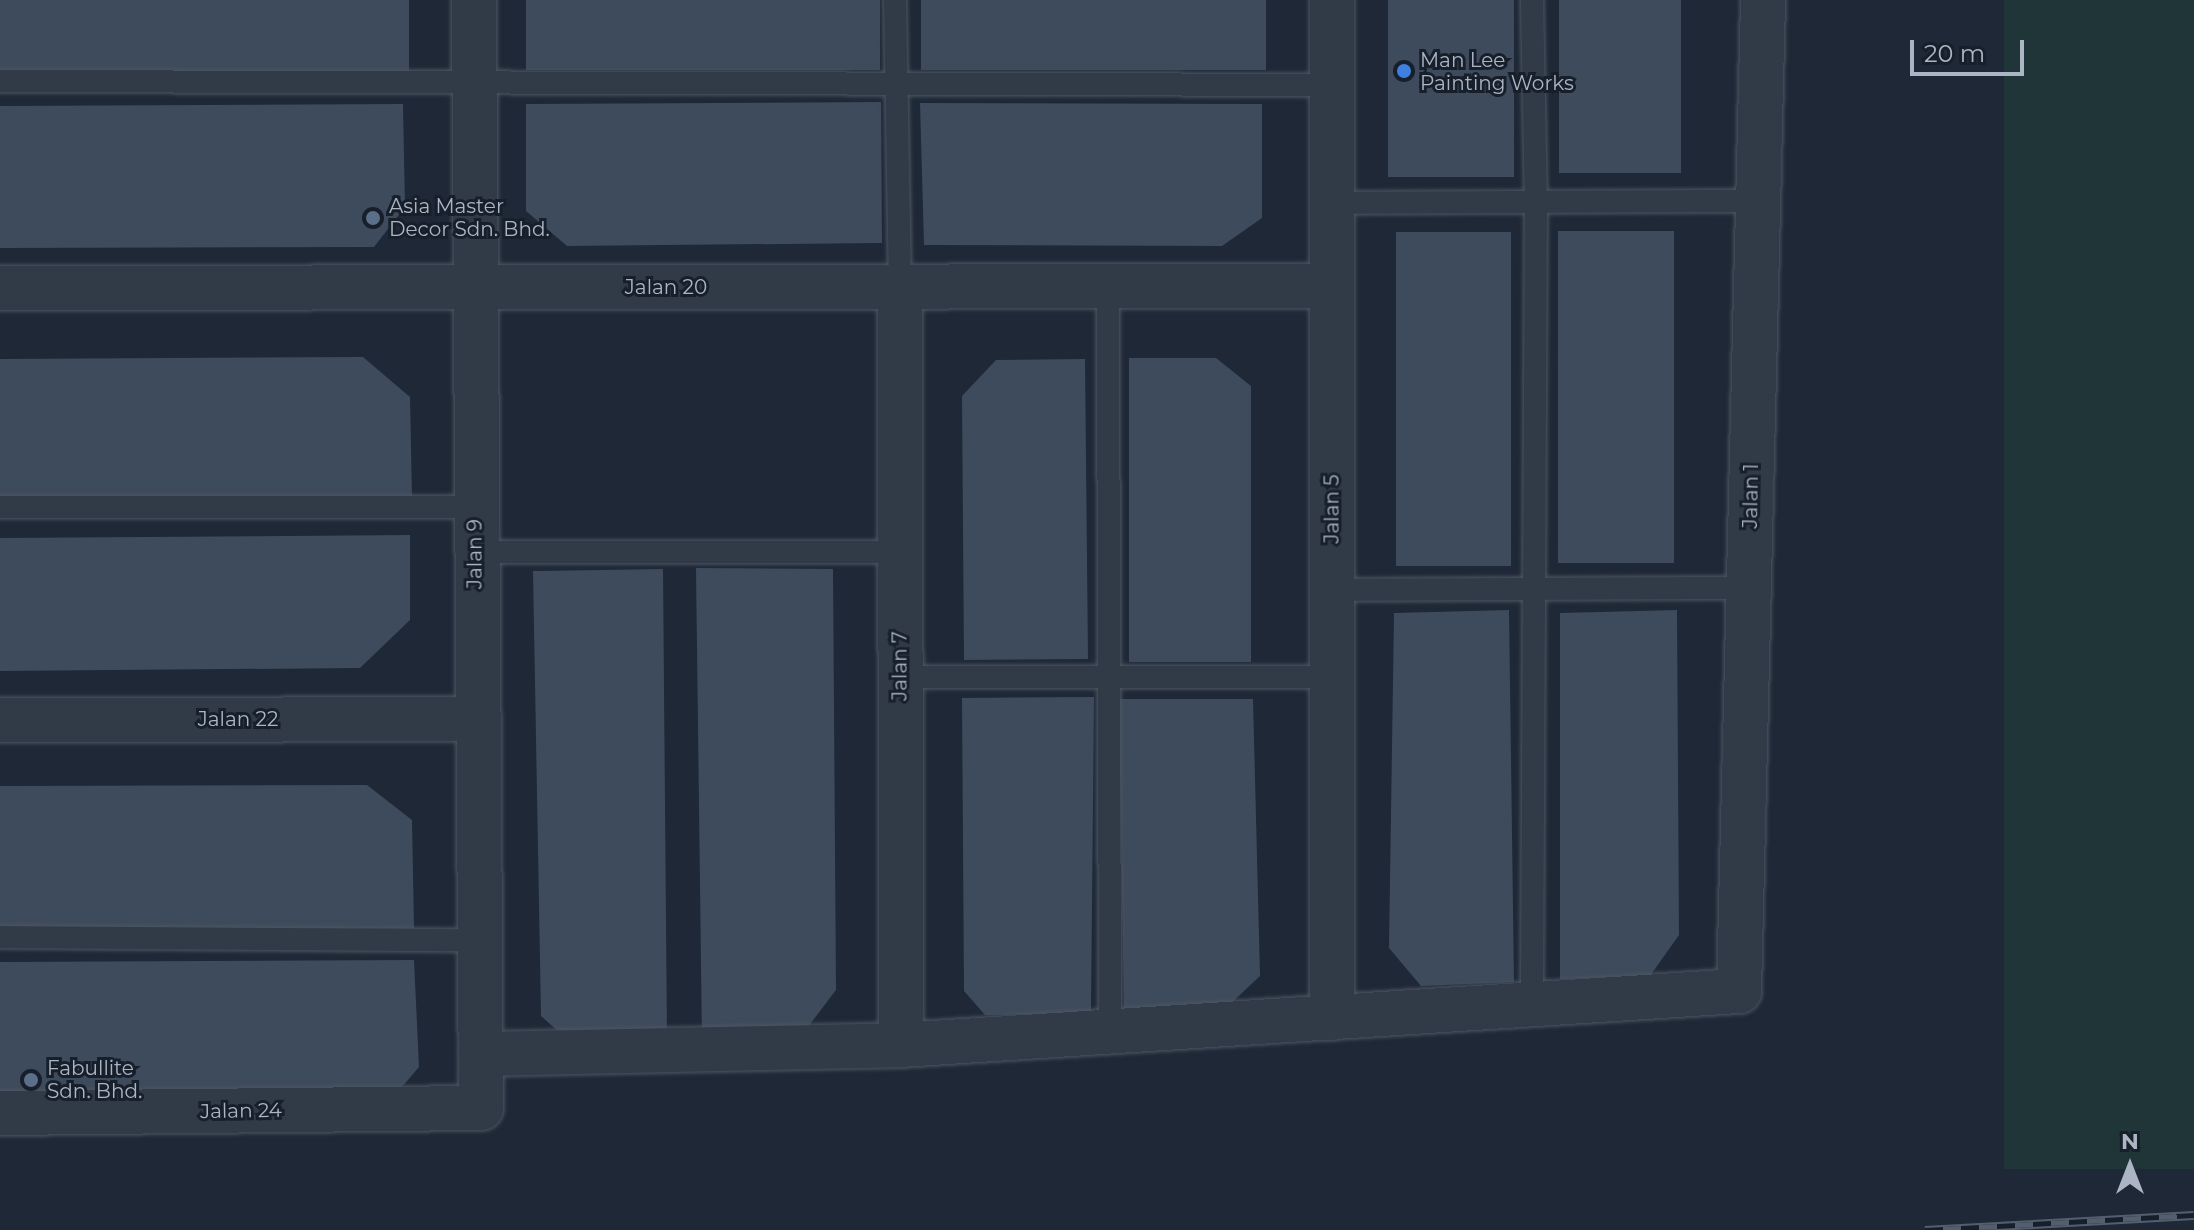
<!DOCTYPE html>
<style>
body{margin:0}
#map{position:relative;width:2194px;height:1230px;overflow:hidden;background:#1e2836;font-family:Montserrat,sans-serif}
div>[style]{position:absolute}
.green>*{inset:0;background:#203537;transform-origin:0 0}
.building>*{inset:0;background:#3e4b5c;transform-origin:0 0}
.roads{filter:drop-shadow(0 0 2px #4c5562) drop-shadow(0 0 2px #4c5562)}
.service>*{height:22px;margin:-11px;padding:0 11px;transform-origin:11px;border-radius:11px;background:#313a47}
.minor>*{height:44px;margin:-22px;padding:0 22px;transform-origin:22px;border-radius:22px;background:#313a47}
.rail>*{height:9px;margin-top:-4.5px;transform-origin:0;background:repeating-linear-gradient(90deg,#171f2b 0 18px,#535e6e 0 36px);box-sizing:border-box;border-block:2px solid #535e6e}
.dots>*{width:22px;height:22px;translate:-50% -50%;box-sizing:border-box;border:4px solid #171f2b;border-radius:50%}
span{translate:-50% -50%;white-space:nowrap;text-align:center;line-height:1.15;-webkit-text-stroke:6px #171f2b;paint-order:stroke}
.poi-label{font-size:20px;color:#abb5c4}
.left{translate:0 -50%;text-align:left}
.street-label{font-size:20px;color:#abb5c4}
.north{position:absolute;left:2090px;top:1126px;width:80px;height:80px;-webkit-text-stroke:6px #171f2b;paint-order:stroke;rotate:0deg;font-size:22px;font-weight:700;line-height:32px;text-align:center;color:#abb5c4}
.north::after{content:'';display:block;margin:auto;width:28px;height:36px;background:#abb5c4;clip-path:polygon(50% 0,100% 100%,50% 72%,0 100%)}
.scale{position:absolute;left:1910px;top:40px;width:114px;height:36px;box-sizing:border-box;border:4px solid #abb5c4;border-top:0;padding-left:10px;font-size:24px;line-height:28px;white-space:nowrap;color:#abb5c4;-webkit-text-stroke:6px #171f2b;paint-order:stroke}
</style>
<div id="map">
<div class="green">
<i style="left:2004px;top:0;width:190px;height:1169px"></i>
</div>
<div class="building">
<i style="left:0;top:0;width:409px;height:75px"></i>
<i style="left:526px;top:0;width:354px;height:70px"></i>
<i style="left:921px;top:0;width:345px;height:70px"></i>
<i style="left:1388px;top:0;width:126px;height:177px"></i>
<i style="left:1559px;top:0;width:122px;height:173px"></i>
<i style="clip-path:polygon(881px 102px,882px 243px,567px 246px,526px 211px,526px 104px)"></i>
<i style="clip-path:polygon(920px 103px,1262px 104px,1262px 218px,1222px 246px,924px 245px)"></i>
<i style="clip-path:polygon(403px 104px,405px 207px,374px 247px,0 248px,0 106px)"></i>
<i style="left:1674px;top:231px;width:332px;height:116px;rotate:90deg"></i>
<i style="left:1511px;top:232px;width:334px;height:115px;rotate:90deg"></i>
<i style="clip-path:polygon(363px 357px,410px 397px,412px 498px,0 501px,0 359px)"></i>
<i style="clip-path:polygon(1129px 358px,1216px 358px,1251px 386px,1251px 662px,1129px 662px)"></i>
<i style="clip-path:polygon(1085px 359px,1088px 659px,964px 660px,962px 396px,996px 360px)"></i>
<i style="clip-path:polygon(410px 535px,410px 620px,360px 668px,0 671px,0 538px)"></i>
<i style="clip-path:polygon(696px 568px,833px 569px,836px 990px,795px 1044px,702px 1042px)"></i>
<i style="clip-path:polygon(663px 569px,667px 1041px,570px 1042px,541px 1016px,533px 571px)"></i>
<i style="clip-path:polygon(1509px 610px,1514px 982px,1421px 986px,1389px 948px,1394px 613px)"></i>
<i style="clip-path:polygon(1677px 610px,1679px 935px,1650px 976px,1560px 979px,1560px 613px)"></i>
<i style="clip-path:polygon(1094px 697px,1091px 1013px,985px 1015px,964px 991px,962px 698px)"></i>
<i style="clip-path:polygon(1119px 699px,1253px 699px,1260px 976px,1226px 1008px,1124px 1008px)"></i>
<i style="clip-path:polygon(367px 785px,412px 820px,414px 928px,0 928px,0 786px)"></i>
<i style="clip-path:polygon(414px 960px,419px 1067px,390px 1101px,0 1103px,0 962px)"></i>
</div>
<div class="roads">
<div class="service">
<i style="left:895px;top:0;width:286px;rotate:89deg"></i>
<i style="left:1532px;top:0;width:202px;rotate:88.9deg"></i>
<i style="left:1536px;top:202px;width:803px;rotate:90.29deg"></i>
<i style="left:0;top:81px;width:1332px;rotate:0.17deg"></i>
<i style="left:1332px;top:203px;width:426px;rotate:-0.3deg"></i>
<i style="left:1108px;top:286px;width:746px;rotate:89.85deg"></i>
<i style="left:0;top:507px;width:475px"></i>
<i style="left:476px;top:552px;width:424px"></i>
<i style="left:1332px;top:590px;width:417px;rotate:-0.3deg"></i>
<i style="left:900px;top:677px;width:432px"></i>
<i style="left:0;top:937px;width:479px;rotate:0.4deg"></i>
</div>
<div class="minor">
<i style="left:1332px;top:0;width:1018px;rotate:90deg"></i>
<i style="left:900px;top:286px;width:759px;rotate:89.92deg"></i>
<i style="left:0;top:288px;width:1332px;rotate:-0.09deg"></i>
<i style="left:0;top:720px;width:476px;rotate:-0.1deg"></i>
<i style="left:481px;top:1054px;width:420px;rotate:-1.2deg"></i>
<i style="left:901px;top:1045px;width:840px;rotate:-3.69deg"></i>
<i style="left:1739px;top:991px;width:991px;rotate:-88.61deg"></i>
<i style="left:0;top:1113px;width:481px;rotate:-0.6deg"></i>
<i style="left:481px;top:1108px;width:1108px;rotate:-90.36deg"></i>
</div>
</div>
<div class="rail">
<i style="left:1925px;top:1230px;width:269px;rotate:-3.2deg"></i>
</div>
<div class="dots">
<i style="left:1404px;top:71px;background:#3f7fe0"></i>
<i style="left:373px;top:218px;background:#5c6f8a"></i>
<i style="left:31px;top:1080px;background:#5c6f8a"></i>
</div>
<div class="poi-label">
<span class="left" style="left:1420px;top:72px">Man Lee<br>Painting Works</span>
<span class="left" style="left:389px;top:218px">Asia Master<br>Decor Sdn. Bhd.</span>
<span class="left" style="left:47px;top:1080px">Fabullite<br>Sdn. Bhd.</span>
</div>
<div class="street-label">
<span style="left:666px;top:287px">Jalan 20</span>
<span style="left:1751px;top:496px;rotate:-89deg">Jalan 1</span>
<span style="left:1332px;top:509px;rotate:-90deg">Jalan 5</span>
<span style="left:475px;top:554px;rotate:-90deg">Jalan 9</span>
<span style="left:900px;top:666px;rotate:-90deg">Jalan 7</span>
<span style="left:238px;top:719px">Jalan 22</span>
<span style="left:241px;top:1111px;rotate:-1deg">Jalan 24</span>
</div>
<div class="north">N</div>
<div class="scale">20 m</div>
</div>
